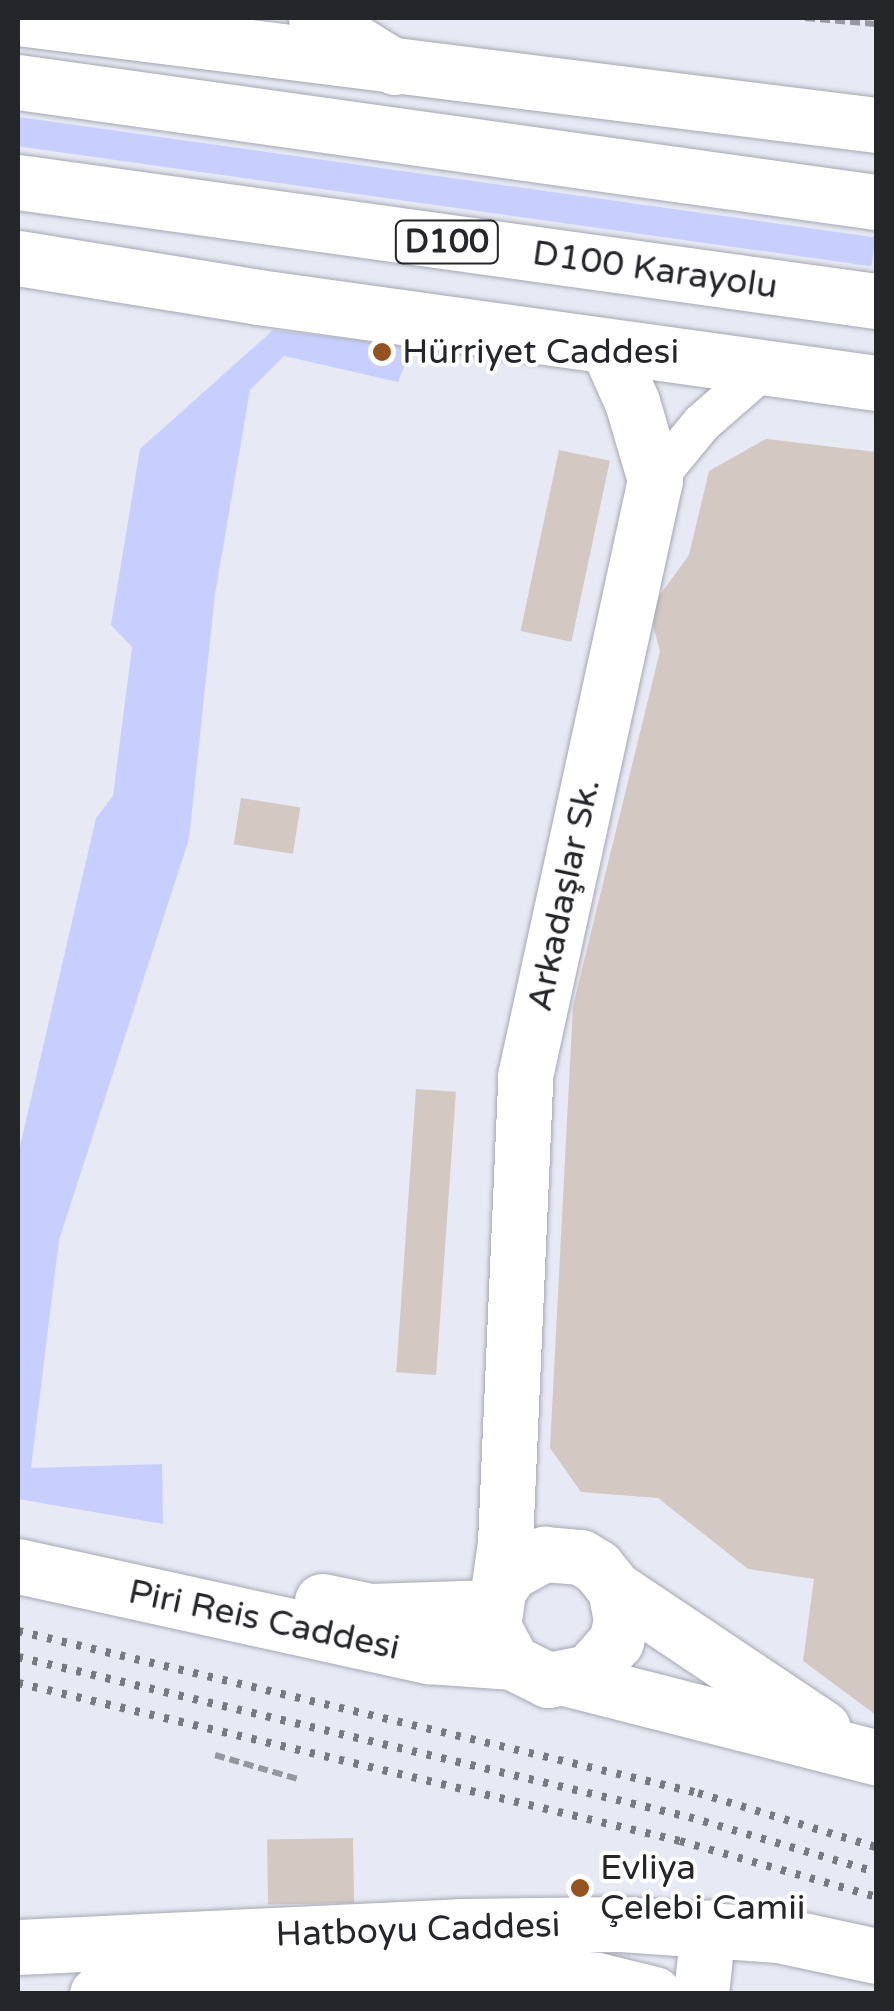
<!DOCTYPE html>
<meta charset="utf-8">
<style>
body{margin:0}
#map{position:relative;width:894px;height:2011px;overflow:hidden;background:#e7e9f4;font-family:"Varela Round",sans-serif}
div>[style]{position:absolute}
.green>*{inset:0;background:#c8cffe;transform-origin:0 0}
.building>*{inset:0;background:#d3c8c2;transform-origin:0 0}
.path>*{height:6px;margin-top:-3px;transform-origin:0;background:repeating-linear-gradient(90deg,#96979f 0 10px,transparent 0 15px)}
.roads{filter:drop-shadow(0 0 2px #a5a7b2) drop-shadow(0 0 2px #a5a7b2)}
.street>*{height:40px;margin:-20px;padding:0 20px;transform-origin:20px;border-radius:20px;background:#fff}
.secondary>*{height:55px;margin:-27.5px;padding:0 27.5px;transform-origin:27.5px;border-radius:27.5px;background:#fff}
.primary>*{height:55px;margin:-27.5px;padding:0 27.5px;transform-origin:27.5px;border-radius:27.5px;background:#fff}
.highway>*{height:55px;margin:-27.5px;padding:0 27.5px;transform-origin:27.5px;border-radius:27.5px;background:#fff}
.rail>*{height:8px;margin-top:-4px;transform-origin:0;background:repeating-linear-gradient(90deg,#787a81 0 5px,transparent 0 15px)}
.dots>*{width:28px;height:28px;translate:-50% -50%;box-sizing:border-box;border:5px solid #fff;border-radius:50%}
span{translate:-50% -50%;white-space:nowrap;text-align:center;line-height:1.15;-webkit-text-stroke:8px #fff;paint-order:stroke}
.shield-label span{padding:2px 8px;background:#fff;border:2px solid;border-radius:8px;-webkit-text-stroke-width:0}
.shield-label{font-size:32px;color:#25262a;font-weight:700}
.street-label{font-size:35px;color:#25262a}
.poi-label{font-size:35px;color:#25262a}
.left{translate:0 -50%;text-align:left}
.frame{position:absolute;inset:0;border:20px solid #25262a;pointer-events:none}
</style>
<div id="map">
<div class="green">
<i style="left:18px;top:117px;width:866px;height:29px;rotate:8deg"></i>
<i style="clip-path:polygon(273px 330px,412px 347px,398px 382px,284px 356px,250px 390px,215px 594px,189px 839px,59px 1240px,31px 1468px,162px 1464px,163px 1524px,18px 1499px,18px 1155px,96px 818px,113px 796px,132px 647px,111px 625px,140px 449px)"></i>
</div>
<div class="building">
<i style="clip-path:polygon(766px 439px,876px 452px,876px 1715px,803px 1661px,814px 1579px,748px 1569px,658px 1498px,581px 1492px,550px 1448px,573px 1006px,660px 651px,649px 610px,689px 555px,709px 471px)"></i>
<i style="left:559px;top:450px;width:52px;height:185px;rotate:12deg"></i>
<i style="left:241px;top:798px;width:60px;height:47px;rotate:9deg"></i>
<i style="left:416px;top:1089px;width:40px;height:284px;rotate:4deg"></i>
<i style="left:353px;top:1838px;width:65px;height:86px;rotate:89deg"></i>
</div>
<div class="path">
<i style="left:805px;top:18px;width:71px;rotate:4.8deg"></i>
<i style="left:215px;top:1755px;width:86px;rotate:16.1deg"></i>
</div>
<div class="roads">
<div class="street">
<i style="left:655px;top:480px;width:74px;rotate:-50.5deg"></i>
<i style="left:702px;top:423px;width:84px;rotate:-41.1deg"></i>
</div>
<div class="secondary">
<i style="left:316px;top:18px;width:93px;rotate:31.8deg"></i>
<i style="left:18px;top:1566px;width:421px;rotate:12.4deg"></i>
<i style="left:429px;top:1656px;width:83px;rotate:4.1deg"></i>
<i style="left:500px;top:1587px;width:19px;rotate:-54deg"></i>
<i style="left:511px;top:1572px;width:38px;rotate:-29deg"></i>
<i style="left:544px;top:1554px;width:37px;rotate:5deg"></i>
<i style="left:581px;top:1557px;width:19px;rotate:32deg"></i>
<i style="left:597px;top:1567px;width:28px;rotate:51deg"></i>
<i style="left:615px;top:1589px;width:32px;rotate:79deg"></i>
<i style="left:621px;top:1620px;width:22px;rotate:103deg"></i>
<i style="left:616px;top:1641px;width:41px;rotate:131.1deg"></i>
<i style="left:589px;top:1672px;width:42px;rotate:169deg"></i>
<i style="left:548px;top:1680px;width:40px;rotate:-153.4deg"></i>
<i style="left:512px;top:1662px;width:40px;rotate:-118deg"></i>
<i style="left:493px;top:1627px;width:85px;rotate:-81.9deg"></i>
<i style="left:505px;top:1543px;width:467px;rotate:-87.5deg"></i>
<i style="left:525px;top:1076px;width:610px;rotate:-77.7deg"></i>
<i style="left:655px;top:480px;width:81px;rotate:-106.4deg"></i>
<i style="left:632px;top:402px;width:61px;rotate:-114.1deg"></i>
<i style="left:615px;top:1589px;width:250px;rotate:33.8deg"></i>
<i style="left:322px;top:1601px;width:49px;rotate:11.8deg"></i>
<i style="left:370px;top:1611px;width:123px;rotate:-1.9deg"></i>
<i style="left:569px;top:1679px;width:317px;rotate:14.3deg"></i>
<i style="left:701px;top:1994px;width:67px;rotate:-84deg"></i>
</div>
<div class="primary">
<i style="left:18px;top:1947px;width:442px;rotate:-2.7deg"></i>
<i style="left:460px;top:1926px;width:161px;rotate:-0.7deg"></i>
<i style="left:621px;top:1924px;width:158px;rotate:4deg"></i>
<i style="left:779px;top:1935px;width:99px;rotate:12.2deg"></i>
<i style="left:97px;top:1994px;width:455px;rotate:-2.3deg"></i>
<i style="left:552px;top:1976px;width:45px;rotate:5.1deg"></i>
<i style="left:597px;top:1980px;width:59px;rotate:13.8deg"></i>
</div>
<div class="highway">
<i style="left:18px;top:18px;width:865px;rotate:7.11deg"></i>
<i style="left:18px;top:82px;width:866px;rotate:7.96deg"></i>
<i style="left:18px;top:182px;width:866px;rotate:7.9deg"></i>
<i style="left:18px;top:258px;width:243px;rotate:9.2deg"></i>
<i style="left:258px;top:297px;width:624px;rotate:7.92deg"></i>
</div>
</div>
<div class="rail">
<i style="left:18px;top:1631px;width:699px;rotate:13.4deg"></i>
<i style="left:698px;top:1793px;width:186px;rotate:16.9deg"></i>
<i style="left:18px;top:1657px;width:690px;rotate:13.41deg"></i>
<i style="left:689px;top:1817px;width:195px;rotate:16.4deg"></i>
<i style="left:18px;top:1683px;width:681px;rotate:13.42deg"></i>
<i style="left:680px;top:1841px;width:204px;rotate:15.9deg"></i>
</div>
<div class="dots">
<i style="left:382px;top:352px;background:#94521f"></i>
<i style="left:580px;top:1888px;background:#94521f"></i>
</div>
<div class="shield-label">
<span style="left:447px;top:242px">D100</span>
</div>
<div class="street-label">
<span style="left:655px;top:270px;rotate:8deg">D100 Karayolu</span>
<span style="left:564px;top:895px;rotate:-78deg">Arkadaşlar Sk.</span>
<span style="left:264px;top:1620px;rotate:12deg">Piri Reis Caddesi</span>
<span style="left:418px;top:1930px;rotate:-2deg">Hatboyu Caddesi</span>
</div>
<div class="poi-label">
<span class="left" style="left:402px;top:352px">Hürriyet Caddesi</span>
<span class="left" style="left:600px;top:1888px">Evliya<br>Çelebi Camii</span>
</div>
<div class="frame"></div>
</div>
